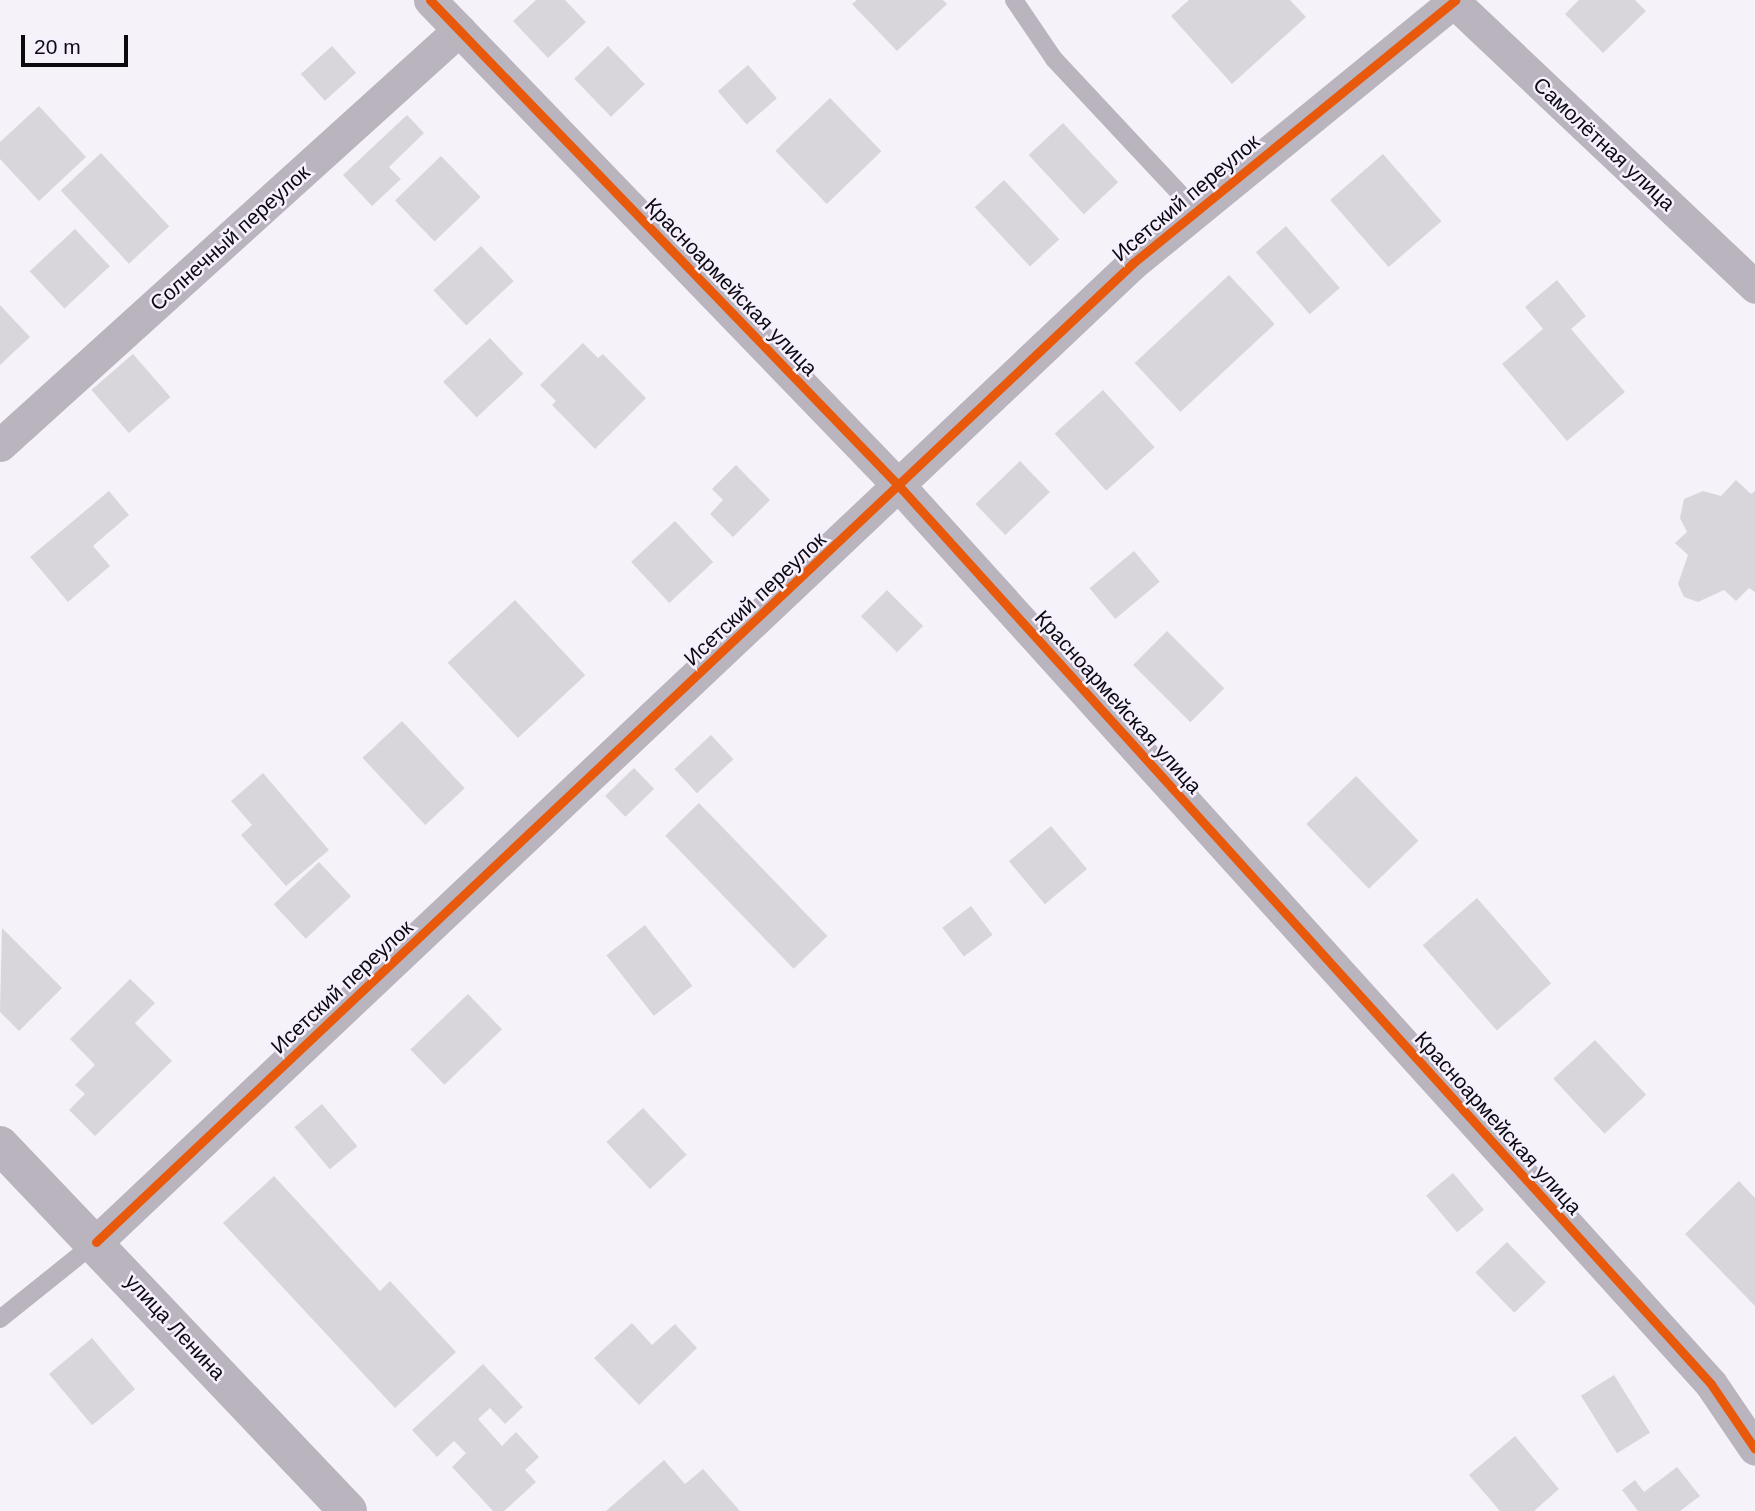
<!DOCTYPE html>
<meta charset="utf-8">
<style>
body{margin:0}
#map{position:relative;width:1755px;height:1511px;overflow:hidden;background:#f6f2fa;font-family:Helvetica,sans-serif}
div>[style]{position:absolute}
.building>*{inset:0;background:#d8d5db;transform-origin:0 0}
.service>*{height:18px;margin:-9px;padding:0 9px;transform-origin:9px;border-radius:9px;background:#b9b4be}
.minor>*{height:33px;margin:-16.5px;padding:0 16.5px;transform-origin:16.5px;border-radius:16.5px;background:#b9b4be}
.tertiary>*{height:38px;margin:-19px;padding:0 19px;transform-origin:19px;border-radius:19px;background:#b9b4be}
.cycleway>*{height:9px;margin:-4.5px;padding:0 4.5px;transform-origin:4.5px;border-radius:4.5px;background:#e8590c}
span{translate:-50% -50%;white-space:nowrap;text-align:center;line-height:1.15;-webkit-text-stroke:5px #f6effe;paint-order:stroke}
.street-label{font-size:21px;color:#0c0a0f}
.scale{position:absolute;left:21px;top:35px;width:107px;height:32px;box-sizing:border-box;border:4px solid #0c0a0f;border-top:0;padding-left:9px;font-size:21px;line-height:24px;white-space:nowrap;color:#0c0a0f;-webkit-text-stroke:5px #f6effe;paint-order:stroke}
</style>
<div id="map">
<div class="building">
<i style="clip-path:polygon(536px 0,565px 0,586px 22px,548px 58px,513px 21px)"></i>
<i style="clip-path:polygon(857px 0,943px 0,947px 4px,897px 51px,852px 4px)"></i>
<i style="clip-path:polygon(1189px 0,1290px 0,1306px 17px,1232px 84px,1171px 16px)"></i>
<i style="clip-path:polygon(1579px 0,1635px 0,1646px 11px,1603px 53px,1565px 14px)"></i>
<i style="left:332px;top:46px;width:36px;height:42px;rotate:48deg"></i>
<i style="left:608px;top:46px;width:53px;height:47px;rotate:46deg"></i>
<i style="left:748px;top:65px;width:44px;height:40px;rotate:49deg"></i>
<i style="left:830px;top:98px;width:74px;height:76px;rotate:46deg"></i>
<i style="clip-path:polygon(39px 106px,86px 157px,39px 201px,0 159px,0 142px)"></i>
<i style="clip-path:polygon(407px 115px,424px 133px,389px 167px,401px 179px,372px 206px,343px 175px)"></i>
<i style="left:1063px;top:123px;width:81px;height:47px;rotate:47deg"></i>
<i style="left:101px;top:153px;width:100px;height:55px;rotate:47deg"></i>
<i style="left:1383px;top:154px;width:89px;height:70px;rotate:49deg"></i>
<i style="left:441px;top:156px;width:57px;height:64px;rotate:46deg"></i>
<i style="left:1004px;top:180px;width:81px;height:40px;rotate:47deg"></i>
<i style="left:1286px;top:226px;width:82px;height:40px;rotate:49deg"></i>
<i style="left:75px;top:229px;width:51px;height:62px;rotate:47deg"></i>
<i style="left:481px;top:246px;width:48px;height:65px;rotate:47deg"></i>
<i style="left:1229px;top:275px;width:67px;height:129px;rotate:47deg"></i>
<i style="clip-path:polygon(1557px 280px,1586px 316px,1571px 329px,1625px 392px,1567px 441px,1502px 364px,1543px 329px,1525px 307px)"></i>
<i style="clip-path:polygon(0 305px,30px 337px,0 365px)"></i>
<i style="left:490px;top:338px;width:49px;height:64px;rotate:47deg"></i>
<i style="clip-path:polygon(583px 343px,598px 358px,603px 354px,646px 398px,595px 449px,552px 405px,556px 401px,540px 385px)"></i>
<i style="left:133px;top:354px;width:57px;height:55px;rotate:49deg"></i>
<i style="left:1103px;top:390px;width:77px;height:65px;rotate:48deg"></i>
<i style="left:1020px;top:461px;width:43px;height:62px;rotate:46deg"></i>
<i style="clip-path:polygon(736px 465px,770px 500px,733px 537px,710px 514px,723px 500px,712px 489px)"></i>
<i style="clip-path:polygon(1736px 480px,1751px 494px,1755px 491px,1755px 592px,1749px 588px,1736px 601px,1724px 590px,1698px 602px,1684px 597px,1678px 584px,1688px 555px,1675px 543px,1687px 532px,1680px 518px,1684px 499px,1703px 491px,1721px 496px)"></i>
<i style="clip-path:polygon(109px 491px,129px 515px,93px 546px,110px 566px,68px 602px,30px 557px)"></i>
<i style="left:675px;top:521px;width:56px;height:60px;rotate:47deg"></i>
<i style="left:1134px;top:551px;width:40px;height:58px;rotate:50deg"></i>
<i style="left:887px;top:590px;width:51px;height:37px;rotate:45deg"></i>
<i style="left:515px;top:600px;width:103px;height:92px;rotate:47deg"></i>
<i style="left:1167px;top:631px;width:81px;height:48px;rotate:45deg"></i>
<i style="left:402px;top:721px;width:92px;height:54px;rotate:47deg"></i>
<i style="left:711px;top:735px;width:33px;height:50px;rotate:47deg"></i>
<i style="left:634px;top:768px;width:29px;height:40px;rotate:46deg"></i>
<i style="clip-path:polygon(263px 773px,329px 850px,286px 886px,241px 835px,252px 825px,231px 801px)"></i>
<i style="left:1356px;top:776px;width:90px;height:69px;rotate:46deg"></i>
<i style="left:699px;top:803px;width:185px;height:47px;rotate:46deg"></i>
<i style="left:1051px;top:826px;width:56px;height:55px;rotate:50deg"></i>
<i style="left:319px;top:862px;width:47px;height:62px;rotate:47deg"></i>
<i style="left:1477px;top:898px;width:113px;height:72px;rotate:49deg"></i>
<i style="left:971px;top:906px;width:36px;height:36px;rotate:53deg"></i>
<i style="left:645px;top:925px;width:77px;height:49px;rotate:52deg"></i>
<i style="clip-path:polygon(2px 928px,62px 988px,19px 1031px,0 1012px)"></i>
<i style="clip-path:polygon(130px 979px,155px 1003px,135px 1023px,172px 1061px,95px 1136px,69px 1110px,85px 1094px,75px 1085px,95px 1065px,70px 1039px)"></i>
<i style="left:468px;top:994px;width:49px;height:80px;rotate:46deg"></i>
<i style="left:1595px;top:1040px;width:75px;height:57px;rotate:47deg"></i>
<i style="left:322px;top:1104px;width:55px;height:36px;rotate:50deg"></i>
<i style="left:643px;top:1108px;width:64px;height:50px;rotate:47deg"></i>
<i style="left:1453px;top:1173px;width:48px;height:35px;rotate:50deg"></i>
<i style="clip-path:polygon(274px 1176px,380px 1291px,390px 1281px,456px 1352px,395px 1408px,223px 1223px)"></i>
<i style="clip-path:polygon(1739px 1181px,1755px 1198px,1755px 1306px,1685px 1234px)"></i>
<i style="left:1507px;top:1242px;width:56px;height:44px;rotate:46deg"></i>
<i style="clip-path:polygon(632px 1323px,652px 1345px,675px 1324px,697px 1348px,639px 1405px,594px 1358px)"></i>
<i style="left:92px;top:1338px;width:67px;height:56px;rotate:50deg"></i>
<i style="clip-path:polygon(483px 1364px,523px 1407px,505px 1424px,490px 1408px,478px 1419px,502px 1446px,516px 1432px,539px 1457px,525px 1470px,536px 1482px,504px 1511px,493px 1511px,452px 1467px,466px 1453px,454px 1441px,437px 1457px,412px 1430px)"></i>
<i style="left:1614px;top:1375px;width:68px;height:39px;rotate:58deg"></i>
<i style="clip-path:polygon(1515px 1436px,1559px 1489px,1534px 1511px,1500px 1511px,1469px 1475px)"></i>
<i style="clip-path:polygon(664px 1460px,685px 1484px,703px 1469px,740px 1511px,606px 1511px)"></i>
<i style="clip-path:polygon(1677px 1467px,1700px 1496px,1680px 1511px,1638px 1511px,1622px 1490px,1635px 1480px,1644px 1492px)"></i>
</div>
<div class="service">
<i style="left:1014px;top:0;width:71px;rotate:55.9deg"></i>
<i style="left:1054px;top:59px;width:208px;rotate:46.9deg"></i>
<i style="left:0;top:1319px;width:123px;rotate:-38.7deg"></i>
</div>
<div class="minor">
<i style="left:430px;top:0;width:677px;rotate:46.02deg"></i>
<i style="left:900px;top:487px;width:1209px;rotate:47.88deg"></i>
<i style="left:1711px;top:1384px;width:78px;rotate:55.9deg"></i>
<i style="left:1453px;top:1px;width:416px;rotate:43.4deg"></i>
<i style="left:0;top:445px;width:619px;rotate:-42.12deg"></i>
<i style="left:96px;top:1242px;width:1426px;rotate:-43.35deg"></i>
<i style="left:1133px;top:263px;width:416px;rotate:-39.2deg"></i>
</div>
<div class="tertiary">
<i style="left:0;top:1145px;width:505px;rotate:46.44deg"></i>
</div>
<div class="cycleway">
<i style="left:430px;top:0;width:677px;rotate:46.02deg"></i>
<i style="left:900px;top:487px;width:1209px;rotate:47.88deg"></i>
<i style="left:1711px;top:1384px;width:78px;rotate:55.9deg"></i>
<i style="left:96px;top:1242px;width:1426px;rotate:-43.35deg"></i>
<i style="left:1133px;top:263px;width:416px;rotate:-39.2deg"></i>
</div>
<div class="street-label">
<span style="left:1604px;top:144px;rotate:43deg">Самолётная улица</span>
<span style="left:1186px;top:198px;rotate:-40deg">Исетский переулок</span>
<span style="left:230px;top:238px;rotate:-42deg">Солнечный переулок</span>
<span style="left:731px;top:287px;rotate:46deg">Красноармейская улица</span>
<span style="left:755px;top:599px;rotate:-43deg">Исетский переулок</span>
<span style="left:1118px;top:702px;rotate:48deg">Красноармейская улица</span>
<span style="left:342px;top:987px;rotate:-43deg">Исетский переулок</span>
<span style="left:1498px;top:1123px;rotate:48deg">Красноармейская улица</span>
<span style="left:175px;top:1327px;rotate:47deg">улица Ленина</span>
</div>
<div class="scale">20 m</div>
</div>
